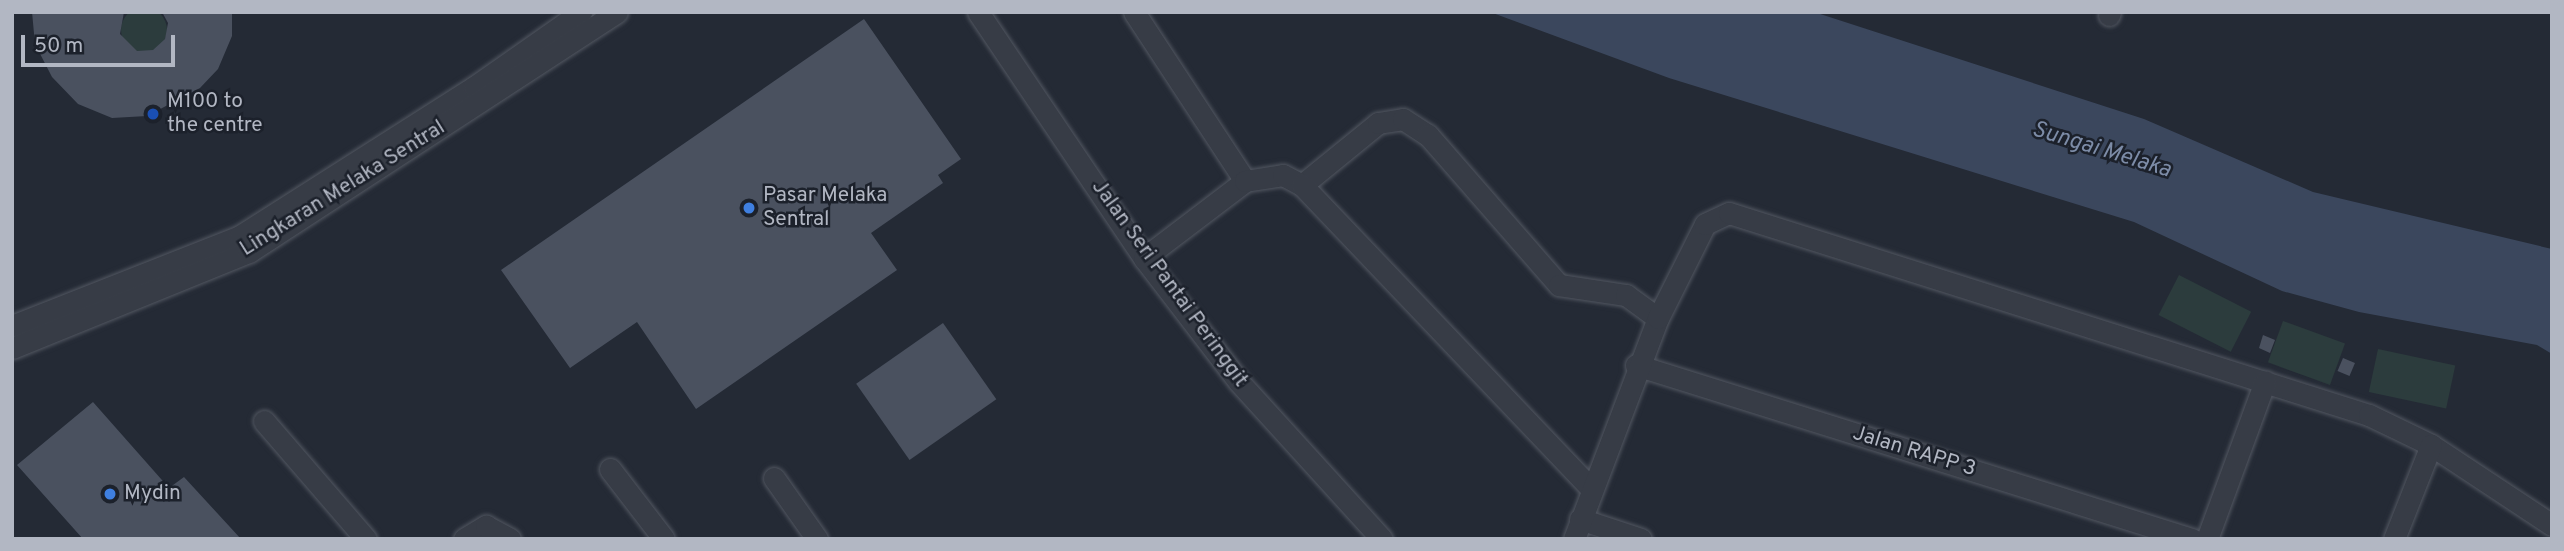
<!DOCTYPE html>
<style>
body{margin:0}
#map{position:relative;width:2564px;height:551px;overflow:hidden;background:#242a35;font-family:Overpass,sans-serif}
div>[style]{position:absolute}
.green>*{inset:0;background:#2c3c3d;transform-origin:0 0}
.round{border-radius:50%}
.water>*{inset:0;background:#3b475d}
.building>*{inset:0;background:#4a515f;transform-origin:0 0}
.roads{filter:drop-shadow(0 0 2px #525761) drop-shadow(0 0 2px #525761)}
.street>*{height:21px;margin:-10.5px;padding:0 10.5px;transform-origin:10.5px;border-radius:10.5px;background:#373c46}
.dots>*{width:19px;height:19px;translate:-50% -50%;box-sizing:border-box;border:4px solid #1c212b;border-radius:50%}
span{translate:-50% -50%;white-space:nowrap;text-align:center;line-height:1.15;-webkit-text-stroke:5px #1c212b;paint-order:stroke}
.poi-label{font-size:21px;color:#b2b7c3}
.left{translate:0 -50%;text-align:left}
.street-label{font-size:21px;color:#b2b7c3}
.water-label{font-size:23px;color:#7d8ca7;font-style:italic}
.frame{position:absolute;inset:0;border:14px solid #b2b7c3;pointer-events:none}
.scale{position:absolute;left:21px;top:35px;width:154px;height:32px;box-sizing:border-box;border:4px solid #b2b7c3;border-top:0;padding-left:9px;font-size:21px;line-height:24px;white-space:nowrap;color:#b2b7c3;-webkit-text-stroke:5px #1c212b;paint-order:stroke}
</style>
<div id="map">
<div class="green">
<i class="round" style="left:121px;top:7px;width:46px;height:46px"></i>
<i style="left:2179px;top:275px;width:81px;height:45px;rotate:27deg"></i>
<i style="left:2283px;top:321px;width:66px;height:44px;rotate:20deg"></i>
<i style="left:2378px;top:349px;width:79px;height:44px;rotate:12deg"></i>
</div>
<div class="water">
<i style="clip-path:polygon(1490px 12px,1814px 12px,2144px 119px,2313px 192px,2552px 249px,2552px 354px,2537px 345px,2359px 312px,2282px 291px,2134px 222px,1669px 78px)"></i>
</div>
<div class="building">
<i style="clip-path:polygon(32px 12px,124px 12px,120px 34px,137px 51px,153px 50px,165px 39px,168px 23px,162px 12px,232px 12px,232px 36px,218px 69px,200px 88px,147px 116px,112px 118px,78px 104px,52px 77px,35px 44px)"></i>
<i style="clip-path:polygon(864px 19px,961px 159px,938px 175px,943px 183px,871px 233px,897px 270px,696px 409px,637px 322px,570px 368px,501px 270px)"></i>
<i style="left:943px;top:323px;width:93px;height:106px;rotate:55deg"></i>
<i style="clip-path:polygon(2263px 335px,2275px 340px,2270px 353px,2259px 348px)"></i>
<i style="left:2343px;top:358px;width:13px;height:14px;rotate:23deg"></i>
<i style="clip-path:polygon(93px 402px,169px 488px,184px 477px,241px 539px,83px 539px,17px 465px)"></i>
</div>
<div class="roads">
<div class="street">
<i style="left:978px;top:12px;width:297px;rotate:56deg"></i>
<i style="left:1144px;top:258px;width:156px;rotate:52.5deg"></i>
<i style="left:1239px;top:382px;width:212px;rotate:47.7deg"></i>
<i style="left:1134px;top:12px;width:202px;rotate:56.7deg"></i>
<i style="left:2109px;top:15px;width:3px;rotate:-72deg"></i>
<i style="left:1302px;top:185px;width:98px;rotate:-39.2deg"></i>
<i style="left:1378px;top:123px;width:25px;rotate:-9deg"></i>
<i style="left:1403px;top:119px;width:30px;rotate:33deg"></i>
<i style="left:1428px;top:135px;width:199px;rotate:48.9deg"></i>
<i style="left:1559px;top:285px;width:68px;rotate:8.5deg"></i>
<i style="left:1626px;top:295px;width:39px;rotate:36deg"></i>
<i style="left:1144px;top:258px;width:127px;rotate:-37.3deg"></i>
<i style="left:1245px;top:181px;width:38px;rotate:-9deg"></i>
<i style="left:1283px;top:175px;width:21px;rotate:28deg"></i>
<i style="left:1302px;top:185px;width:417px;rotate:46.4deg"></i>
<i style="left:12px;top:326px;width:245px;rotate:-21.5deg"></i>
<i style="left:240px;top:236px;width:277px;rotate:-32.5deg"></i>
<i style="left:474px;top:87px;width:131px;rotate:-35deg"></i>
<i style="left:12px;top:348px;width:256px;rotate:-22.1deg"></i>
<i style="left:249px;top:252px;width:439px;rotate:-33.1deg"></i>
<i style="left:1636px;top:365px;width:583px;rotate:17.38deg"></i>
<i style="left:264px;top:421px;width:156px;rotate:49.2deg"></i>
<i style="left:610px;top:469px;width:88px;rotate:52.4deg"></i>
<i style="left:774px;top:478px;width:75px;rotate:54.8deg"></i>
<i style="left:1580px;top:519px;width:64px;rotate:18.2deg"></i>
<i style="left:464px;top:539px;width:26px;rotate:-31deg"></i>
<i style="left:486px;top:526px;width:27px;rotate:28deg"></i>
<i style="left:1574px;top:539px;width:236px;rotate:-69.2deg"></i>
<i style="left:1658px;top:318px;width:105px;rotate:-63.4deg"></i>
<i style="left:1705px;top:224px;width:26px;rotate:-25deg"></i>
<i style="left:1729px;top:213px;width:671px;rotate:17.52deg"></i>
<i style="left:2369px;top:415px;width:69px;rotate:25.8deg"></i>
<i style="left:2431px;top:445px;width:145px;rotate:33.5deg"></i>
<i style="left:2207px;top:539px;width:168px;rotate:-69.8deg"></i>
<i style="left:2394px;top:539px;width:101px;rotate:-68.5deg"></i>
</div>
</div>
<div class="dots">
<i style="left:153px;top:114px;background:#1a4fb4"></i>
<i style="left:749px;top:208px;background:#3f7fe0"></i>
<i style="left:110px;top:494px;background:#3f7fe0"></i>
</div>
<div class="poi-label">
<span class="left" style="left:167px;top:114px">M100 to<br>the centre</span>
<span class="left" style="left:763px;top:208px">Pasar Melaka<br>Sentral</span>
<span class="left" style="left:124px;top:494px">Mydin</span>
</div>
<div class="street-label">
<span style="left:343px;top:189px;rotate:-32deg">Lingkaran Melaka Sentral</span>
<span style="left:1169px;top:284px;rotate:54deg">Jalan Seri Pantai Peringgit</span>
<span style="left:1914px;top:452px;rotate:17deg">Jalan RAPP 3</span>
</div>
<div class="water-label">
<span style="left:2101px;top:151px;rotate:17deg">Sungai Melaka</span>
</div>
<div class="frame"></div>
<div class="scale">50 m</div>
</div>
